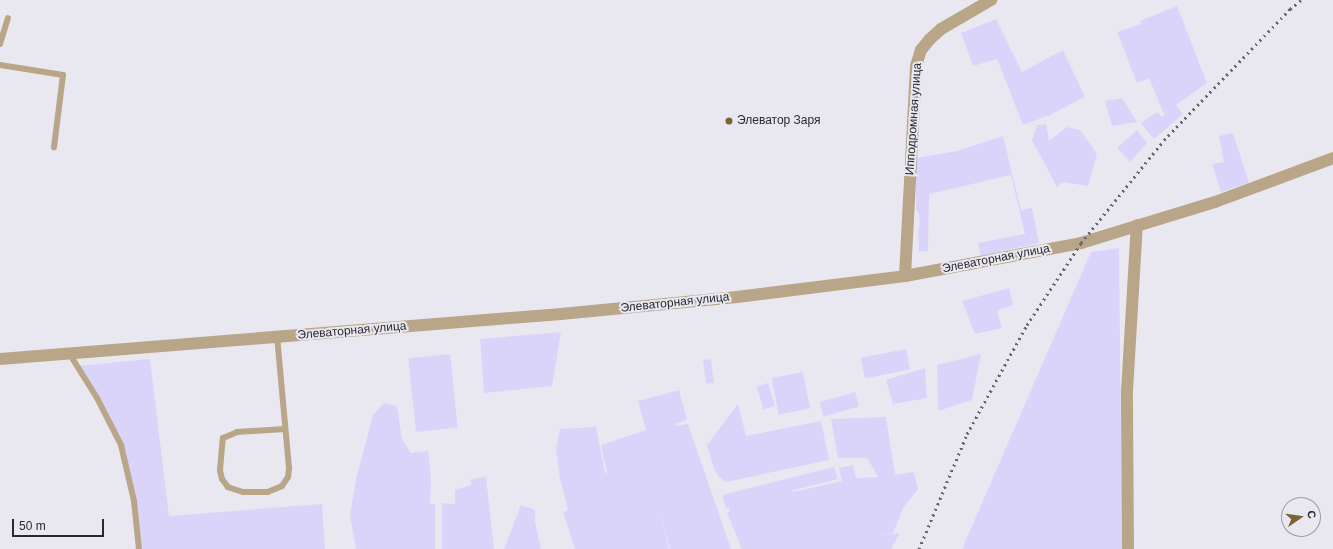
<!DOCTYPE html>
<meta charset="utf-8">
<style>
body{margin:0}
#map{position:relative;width:1333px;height:549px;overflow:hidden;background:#e9e8f1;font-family:Arial,sans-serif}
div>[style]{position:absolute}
.green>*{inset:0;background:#dad4fb;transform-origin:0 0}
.service>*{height:6px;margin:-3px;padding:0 3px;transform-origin:3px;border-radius:3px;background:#b9a688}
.minor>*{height:12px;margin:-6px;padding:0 6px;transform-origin:6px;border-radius:6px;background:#b9a688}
.rail>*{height:3px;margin-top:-1.5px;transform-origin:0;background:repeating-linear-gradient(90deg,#66656a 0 2px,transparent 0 6px)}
.dots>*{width:11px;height:11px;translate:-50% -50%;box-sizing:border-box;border:2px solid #e9e8f1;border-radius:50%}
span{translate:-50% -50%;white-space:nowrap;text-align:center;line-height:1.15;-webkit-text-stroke:4px #e9e8f1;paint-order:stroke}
.street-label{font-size:12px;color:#2a292d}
.poi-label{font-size:12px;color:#2a292d}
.left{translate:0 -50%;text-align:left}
.north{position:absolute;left:1281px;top:497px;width:40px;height:40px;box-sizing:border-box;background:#e9e8f1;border:1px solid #9d9ca3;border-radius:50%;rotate:77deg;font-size:11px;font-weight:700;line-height:16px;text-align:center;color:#2a292d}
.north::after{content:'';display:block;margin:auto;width:14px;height:18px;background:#7d6234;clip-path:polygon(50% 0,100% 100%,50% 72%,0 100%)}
.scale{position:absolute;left:12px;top:519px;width:92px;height:18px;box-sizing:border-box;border:2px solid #2a292d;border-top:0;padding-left:5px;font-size:12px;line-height:14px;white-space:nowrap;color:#2a292d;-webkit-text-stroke:3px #e9e8f1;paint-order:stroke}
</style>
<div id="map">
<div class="green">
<i style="clip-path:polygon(1177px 6px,1207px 83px,1176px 105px,1183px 114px,1154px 139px,1141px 123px,1157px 112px,1162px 117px,1170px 110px,1164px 114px,1149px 78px,1137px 83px,1117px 32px,1141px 24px,1140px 21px)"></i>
<i style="clip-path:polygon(996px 19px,1022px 72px,1063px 50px,1085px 97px,1050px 115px,1023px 125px,997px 59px,973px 66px,961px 33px)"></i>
<i style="clip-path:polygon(1122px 98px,1137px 122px,1112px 126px,1105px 101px)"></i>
<i style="clip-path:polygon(1046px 124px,1049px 141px,1067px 127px,1080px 130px,1097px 154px,1088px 186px,1062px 182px,1057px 187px,1032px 140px,1037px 125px)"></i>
<i style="clip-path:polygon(1137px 130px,1147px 143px,1130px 162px,1117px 148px)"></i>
<i style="clip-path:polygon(1233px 133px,1249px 183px,1221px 192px,1212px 164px,1224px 162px,1219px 136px)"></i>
<i style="clip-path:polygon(1003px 136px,1021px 210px,1032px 208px,1039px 243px,981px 256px,978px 243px,1025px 234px,1011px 175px,929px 194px,928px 251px,919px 252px,918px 229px,920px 225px,919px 214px,916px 209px,916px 158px,957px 151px)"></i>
<i style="clip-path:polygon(1119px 248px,1122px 549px,962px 549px,1091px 252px)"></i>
<i style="clip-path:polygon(1009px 288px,1013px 305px,997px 311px,1002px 328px,975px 334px,962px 301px)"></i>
<i style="clip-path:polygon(561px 332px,552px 386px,484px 393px,480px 339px)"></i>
<i style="left:906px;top:349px;width:21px;height:46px;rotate:79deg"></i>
<i style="left:450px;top:354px;width:74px;height:42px;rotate:84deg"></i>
<i style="clip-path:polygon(981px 354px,972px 400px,938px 411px,937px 365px)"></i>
<i style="clip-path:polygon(150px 359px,169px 516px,322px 504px,325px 549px,137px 549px,133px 487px,123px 453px,77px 366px)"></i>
<i style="left:711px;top:359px;width:24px;height:8px;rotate:83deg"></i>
<i style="clip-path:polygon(925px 368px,927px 398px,893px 404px,886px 380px)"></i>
<i style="left:803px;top:372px;width:37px;height:32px;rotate:79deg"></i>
<i style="left:768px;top:383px;width:24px;height:12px;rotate:73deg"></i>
<i style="clip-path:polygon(679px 390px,687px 420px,675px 424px,676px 426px,688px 424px,731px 549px,670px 549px,660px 512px,669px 549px,575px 549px,563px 512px,568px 510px,560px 479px,556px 449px,560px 429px,596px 427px,605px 473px,607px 473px,601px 445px,646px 430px,638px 401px)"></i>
<i style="left:855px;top:392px;width:15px;height:37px;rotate:74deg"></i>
<i style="clip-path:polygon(384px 403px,397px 406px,402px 439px,411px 453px,428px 451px,431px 477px,430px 504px,435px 504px,435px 549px,356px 549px,350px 516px,356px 479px,373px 415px)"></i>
<i style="clip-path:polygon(738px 404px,746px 436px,821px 421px,829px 460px,726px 482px,719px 477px,714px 469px,707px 445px)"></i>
<i style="clip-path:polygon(886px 417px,895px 475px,914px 472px,918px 489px,903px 508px,893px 533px,875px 536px,900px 533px,891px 549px,742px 549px,727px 513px,730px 511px,729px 508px,726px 509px,722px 495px,834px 467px,838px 479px,794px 490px,793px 488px,793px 492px,842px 481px,839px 468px,853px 465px,856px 478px,878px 477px,867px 458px,838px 458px,831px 419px)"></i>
<i style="clip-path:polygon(486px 477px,494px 549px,442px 549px,442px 503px,455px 504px,455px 490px,471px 485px,471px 479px)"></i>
<i style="clip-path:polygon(521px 505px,535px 510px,535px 522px,541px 549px,504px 549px)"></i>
</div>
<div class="service">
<i style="left:0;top:44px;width:27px;rotate:-73deg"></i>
<i style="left:0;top:65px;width:64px;rotate:9deg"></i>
<i style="left:63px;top:75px;width:73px;rotate:97.1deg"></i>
<i style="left:277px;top:336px;width:133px;rotate:84.8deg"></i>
<i style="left:289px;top:468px;width:9px;rotate:96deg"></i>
<i style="left:288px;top:477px;width:11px;rotate:124deg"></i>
<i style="left:282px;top:486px;width:15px;rotate:157deg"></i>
<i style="left:268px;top:492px;width:25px;rotate:180deg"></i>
<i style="left:243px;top:492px;width:16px;rotate:-162deg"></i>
<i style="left:228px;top:487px;width:10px;rotate:-127deg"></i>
<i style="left:222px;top:479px;width:9px;rotate:-103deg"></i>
<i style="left:220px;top:470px;width:32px;rotate:-85deg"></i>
<i style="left:223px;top:438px;width:15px;rotate:-23deg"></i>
<i style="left:237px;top:432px;width:48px;rotate:-3.6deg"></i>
<i style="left:69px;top:353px;width:53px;rotate:58.1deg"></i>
<i style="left:97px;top:398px;width:53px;rotate:62.9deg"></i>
<i style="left:121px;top:445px;width:57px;rotate:76.9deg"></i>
<i style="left:134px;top:501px;width:48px;rotate:84.1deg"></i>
</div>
<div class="minor">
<i style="left:905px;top:276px;width:210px;rotate:-87deg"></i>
<i style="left:916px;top:66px;width:17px;rotate:-73deg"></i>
<i style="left:921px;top:50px;width:14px;rotate:-51deg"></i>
<i style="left:930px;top:39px;width:15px;rotate:-42deg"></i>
<i style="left:941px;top:29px;width:58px;rotate:-30.1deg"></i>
<i style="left:0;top:359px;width:563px;rotate:-4.59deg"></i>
<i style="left:561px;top:314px;width:177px;rotate:-5.5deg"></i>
<i style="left:737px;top:297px;width:169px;rotate:-7.1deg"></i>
<i style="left:905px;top:276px;width:179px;rotate:-10.6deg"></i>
<i style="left:1081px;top:243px;width:140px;rotate:-17deg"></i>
<i style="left:1215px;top:202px;width:126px;rotate:-20.4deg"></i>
<i style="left:1128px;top:549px;width:158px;rotate:-90.4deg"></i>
<i style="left:1127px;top:391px;width:166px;rotate:-86.6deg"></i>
</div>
<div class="rail">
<i style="left:919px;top:549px;width:125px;rotate:-67.3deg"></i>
<i style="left:967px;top:434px;width:124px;rotate:-61.2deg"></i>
<i style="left:1027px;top:325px;width:98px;rotate:-56.6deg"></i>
<i style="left:1081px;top:243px;width:132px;rotate:-51.1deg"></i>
<i style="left:1164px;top:140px;width:182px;rotate:-46.1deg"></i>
<i style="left:1290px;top:9px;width:14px;rotate:-39deg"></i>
</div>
<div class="dots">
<i style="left:729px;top:121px;background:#7d6234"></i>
</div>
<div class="street-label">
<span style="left:914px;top:119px;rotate:-86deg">Ипподромная улица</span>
<span style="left:996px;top:259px;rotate:-11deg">Элеваторная улица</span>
<span style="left:675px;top:303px;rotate:-6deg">Элеваторная улица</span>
<span style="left:352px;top:331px;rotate:-5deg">Элеваторная улица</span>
</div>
<div class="poi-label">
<span class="left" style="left:737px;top:121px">Элеватор Заря</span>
</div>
<div class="north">С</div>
<div class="scale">50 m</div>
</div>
